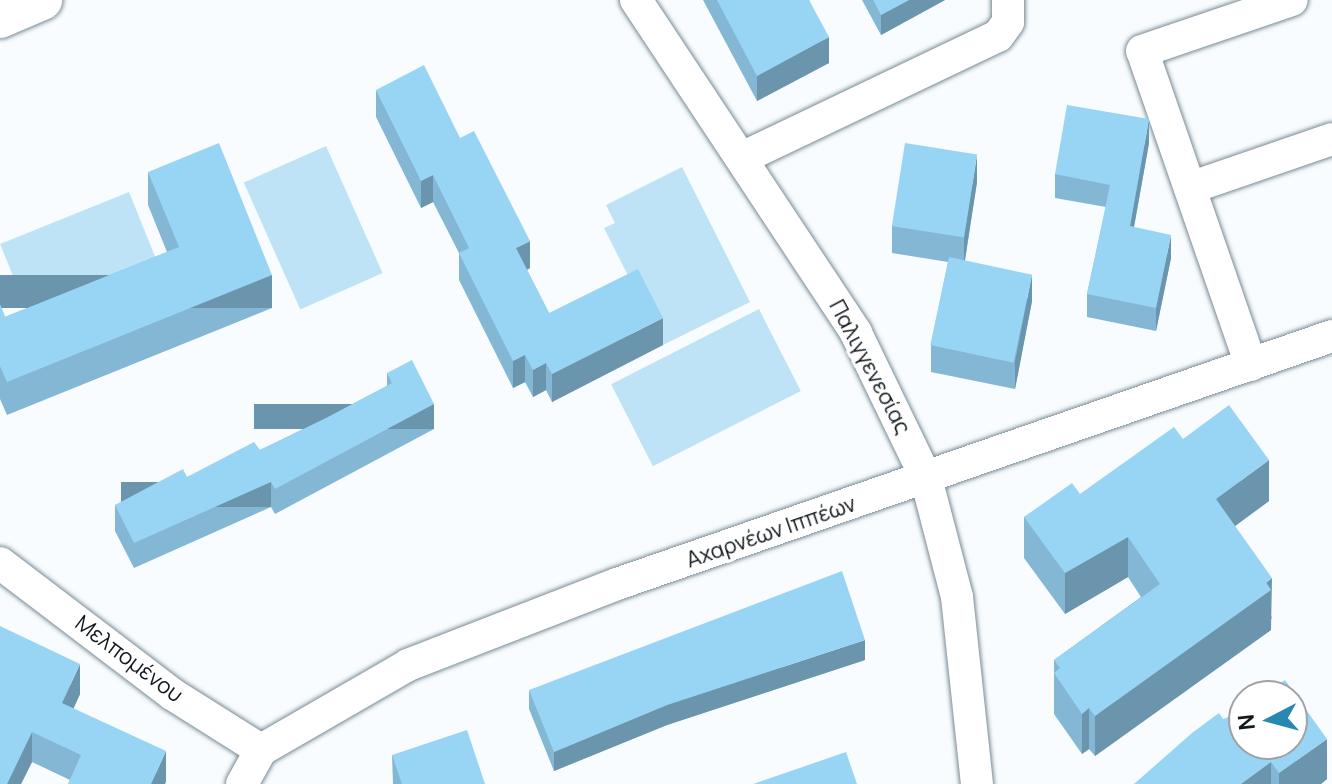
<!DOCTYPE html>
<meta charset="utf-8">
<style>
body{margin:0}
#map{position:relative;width:1332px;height:784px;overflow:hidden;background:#f8fcfe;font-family:Manrope,sans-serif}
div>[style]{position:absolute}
.green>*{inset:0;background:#bee3f6;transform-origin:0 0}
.roads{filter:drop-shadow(0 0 2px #798b95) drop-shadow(0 0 2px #798b95)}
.minor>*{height:32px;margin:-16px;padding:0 16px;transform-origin:16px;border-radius:16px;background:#fff}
.tertiary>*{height:40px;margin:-20px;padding:0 20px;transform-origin:20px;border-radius:20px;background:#fff}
.wall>*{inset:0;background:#83b7d3}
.shaded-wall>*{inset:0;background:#6a95ac;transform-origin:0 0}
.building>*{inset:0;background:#98d5f5;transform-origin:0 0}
span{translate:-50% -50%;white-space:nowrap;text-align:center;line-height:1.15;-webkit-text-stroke:6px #fff;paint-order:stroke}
.street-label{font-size:22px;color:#12191d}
.north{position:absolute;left:1228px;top:680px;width:80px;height:80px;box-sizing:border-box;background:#fff;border:2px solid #a0a3a5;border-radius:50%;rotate:264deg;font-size:22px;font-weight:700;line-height:32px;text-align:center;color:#12191d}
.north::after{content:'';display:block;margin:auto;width:28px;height:36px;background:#2688b3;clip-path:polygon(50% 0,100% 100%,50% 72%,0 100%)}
</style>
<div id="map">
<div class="green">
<i style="left:326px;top:146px;width:139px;height:90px;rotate:66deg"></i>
<i style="clip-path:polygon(682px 167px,750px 302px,663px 345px,604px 228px,615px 223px,606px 205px)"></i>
<i style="left:129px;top:192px;width:77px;height:139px;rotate:68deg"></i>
<i style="left:759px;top:309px;width:92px;height:166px;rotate:63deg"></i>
</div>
<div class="roads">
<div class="minor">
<i style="left:636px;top:0;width:399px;rotate:56.5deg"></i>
<i style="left:856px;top:333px;width:161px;rotate:64.2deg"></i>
<i style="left:926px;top:478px;width:123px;rotate:75.4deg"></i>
<i style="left:957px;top:597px;width:188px;rotate:83.9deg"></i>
<i style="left:744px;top:157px;width:281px;rotate:-25.5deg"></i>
<i style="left:998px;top:36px;width:17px;rotate:-54deg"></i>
<i style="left:1008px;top:22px;width:22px;rotate:-90deg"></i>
<i style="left:1190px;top:188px;width:150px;rotate:-19deg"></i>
<i style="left:1251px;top:365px;width:332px;rotate:-109.1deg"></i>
<i style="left:1142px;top:51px;width:158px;rotate:-18.8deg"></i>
<i style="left:0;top:563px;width:216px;rotate:37.3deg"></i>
<i style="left:172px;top:694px;width:105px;rotate:32.2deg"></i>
<i style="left:242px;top:784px;width:39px;rotate:-61deg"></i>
<i style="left:261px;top:750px;width:170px;rotate:-30deg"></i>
<i style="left:408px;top:665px;width:224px;rotate:-21.2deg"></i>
<i style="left:617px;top:584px;width:757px;rotate:-19.13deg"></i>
</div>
<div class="tertiary">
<i style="left:0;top:18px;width:46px;rotate:-23.2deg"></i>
</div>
</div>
<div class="wall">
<i style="clip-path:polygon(703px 0,809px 0,829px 63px,757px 101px)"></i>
<i style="clip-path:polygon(862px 0,945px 0,881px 35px)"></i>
<i style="clip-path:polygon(376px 90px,460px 138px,530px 268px,527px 270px,549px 313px,663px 345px,552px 402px,546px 390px,533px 397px,525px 382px,513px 388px,459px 280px,459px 253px,433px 202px,421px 208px,376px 117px)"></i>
<i style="clip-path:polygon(1149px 143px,1134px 227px,1171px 258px,1156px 331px,1087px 317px,1087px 294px,1106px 207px,1055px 198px,1055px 174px)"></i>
<i style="clip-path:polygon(148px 172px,272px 308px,7px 415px,0 399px,0 304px,5px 317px,167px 252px,148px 205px)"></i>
<i style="clip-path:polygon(977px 182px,965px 261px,1032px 301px,1015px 389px,931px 372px,931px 345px,948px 262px,892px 253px,892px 226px)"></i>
<i style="clip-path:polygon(387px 373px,434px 429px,275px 514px,271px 507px,134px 568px,115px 531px,115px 505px,187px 477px,260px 450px,326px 418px,387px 386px)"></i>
<i style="clip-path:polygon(1183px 439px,1269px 501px,1235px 526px,1272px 618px,1271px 619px,1271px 630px,1095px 756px,1089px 749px,1082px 754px,1054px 714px,1054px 660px,1141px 597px,1128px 577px,1065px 614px,1024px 558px,1024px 517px,1080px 494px)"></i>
<i style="clip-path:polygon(0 626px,80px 694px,73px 709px,166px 781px,165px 784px,68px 784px,70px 780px,32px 762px,21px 784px,0 784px)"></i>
<i style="clip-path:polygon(865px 660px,667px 725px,554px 771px,529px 709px,529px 690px)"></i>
<i style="clip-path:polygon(1223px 719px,1327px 779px,1321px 784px,1134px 784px)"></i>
<i style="clip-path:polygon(392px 755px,485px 784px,393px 784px)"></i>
</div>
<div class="shaded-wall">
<i style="clip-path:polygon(909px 0,945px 0,881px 35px,881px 15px)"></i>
<i style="clip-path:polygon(829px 37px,829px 63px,757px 101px,757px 76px)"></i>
<i style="clip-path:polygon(1149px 119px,1149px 143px,1130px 249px,1130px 226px)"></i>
<i style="clip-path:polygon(977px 155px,977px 182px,964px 265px,964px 238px)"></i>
<i style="clip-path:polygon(433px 175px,433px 202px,421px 208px,421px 181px)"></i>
<i style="clip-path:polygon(1171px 235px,1171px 258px,1156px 331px,1156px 308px)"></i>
<i style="clip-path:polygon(530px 241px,530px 268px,516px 275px,516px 248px)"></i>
<i style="clip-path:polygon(1032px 274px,1032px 301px,1015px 389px,1015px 362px)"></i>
<i style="left:272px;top:275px;width:33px;height:286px;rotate:90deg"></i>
<i style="clip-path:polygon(663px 318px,663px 345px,552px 402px,552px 374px)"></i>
<i style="clip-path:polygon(525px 355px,525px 382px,513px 388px,513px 361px)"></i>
<i style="clip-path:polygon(546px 363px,546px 390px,533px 397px,533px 370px)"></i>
<i style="left:434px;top:404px;width:25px;height:180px;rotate:90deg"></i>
<i style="clip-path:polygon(1269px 460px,1269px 501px,1216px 540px,1216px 499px)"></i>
<i style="left:271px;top:482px;width:25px;height:150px;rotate:90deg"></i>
<i style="clip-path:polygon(1128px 537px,1128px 577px,1065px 614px,1065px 573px)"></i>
<i style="clip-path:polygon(1272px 578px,1271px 630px,1095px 756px,1095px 716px)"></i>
<i style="clip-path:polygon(865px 640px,865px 660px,667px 725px,554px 771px,554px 752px,667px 705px)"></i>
<i style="clip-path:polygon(80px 664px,80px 694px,62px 734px,62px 703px)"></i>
<i style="clip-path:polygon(1089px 708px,1089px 749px,1082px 754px,1082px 714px)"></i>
<i style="clip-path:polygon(32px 732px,32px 762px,21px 784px,7px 784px)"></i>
<i style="clip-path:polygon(1327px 739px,1327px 779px,1321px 784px,1279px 784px,1279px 773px)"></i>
<i style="clip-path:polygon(166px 751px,166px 781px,165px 784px,151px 784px)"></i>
<i style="clip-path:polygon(1271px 762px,1271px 784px,1241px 784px)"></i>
</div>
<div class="building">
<i style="clip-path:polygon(717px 0,809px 0,829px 37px,757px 76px)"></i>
<i style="clip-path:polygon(873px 0,909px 0,881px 15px)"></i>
<i style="clip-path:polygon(424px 65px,460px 138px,474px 131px,530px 241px,516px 248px,549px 313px,638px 269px,663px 318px,552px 374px,546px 363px,533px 370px,525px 355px,513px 361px,459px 253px,469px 248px,433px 175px,421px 181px,376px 90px)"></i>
<i style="clip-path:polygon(1067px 105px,1149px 119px,1130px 226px,1171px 235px,1156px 308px,1087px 294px,1110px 185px,1055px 174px)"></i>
<i style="clip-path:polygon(219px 143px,272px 275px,7px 382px,0 366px,0 304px,5px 317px,179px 247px,148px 172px)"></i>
<i style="left:905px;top:143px;width:73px;height:84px;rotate:9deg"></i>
<i style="left:949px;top:257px;width:85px;height:90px;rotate:12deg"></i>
<i style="clip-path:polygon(412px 360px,434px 404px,275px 489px,271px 482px,134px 543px,115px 505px,183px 469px,187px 477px,254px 442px,260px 450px,326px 418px,392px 383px,387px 373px)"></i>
<i style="clip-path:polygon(1229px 405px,1269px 460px,1216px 499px,1272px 578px,1266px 582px,1271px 590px,1095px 716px,1089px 708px,1082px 714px,1054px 673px,1060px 668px,1054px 660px,1160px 584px,1128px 537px,1065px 573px,1024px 517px,1072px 483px,1080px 494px,1174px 427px,1183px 439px)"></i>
<i style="clip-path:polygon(842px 571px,865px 640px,667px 705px,554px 752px,529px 690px)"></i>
<i style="clip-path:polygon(0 626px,80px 664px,62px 703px,166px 751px,151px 784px,68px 784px,81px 755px,32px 732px,7px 784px,0 784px)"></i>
<i style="clip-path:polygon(1285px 680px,1327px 739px,1279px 773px,1271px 762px,1241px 784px,1134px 784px,1192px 733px,1219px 713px,1223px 719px,1240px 713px,1244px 710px,1244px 744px,1292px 744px,1292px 696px,1263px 696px)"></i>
<i style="clip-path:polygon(467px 730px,485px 784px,402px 784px,392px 755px)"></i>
<i style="clip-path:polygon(846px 752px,857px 784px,753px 784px)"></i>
</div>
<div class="street-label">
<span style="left:870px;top:367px;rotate:62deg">Παλιγγενεσίας</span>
<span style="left:771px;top:532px;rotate:-19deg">Αχαρνέων Ιππέων</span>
<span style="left:129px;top:659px;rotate:37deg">Μελπομένου</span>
</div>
<div class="north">N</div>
</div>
